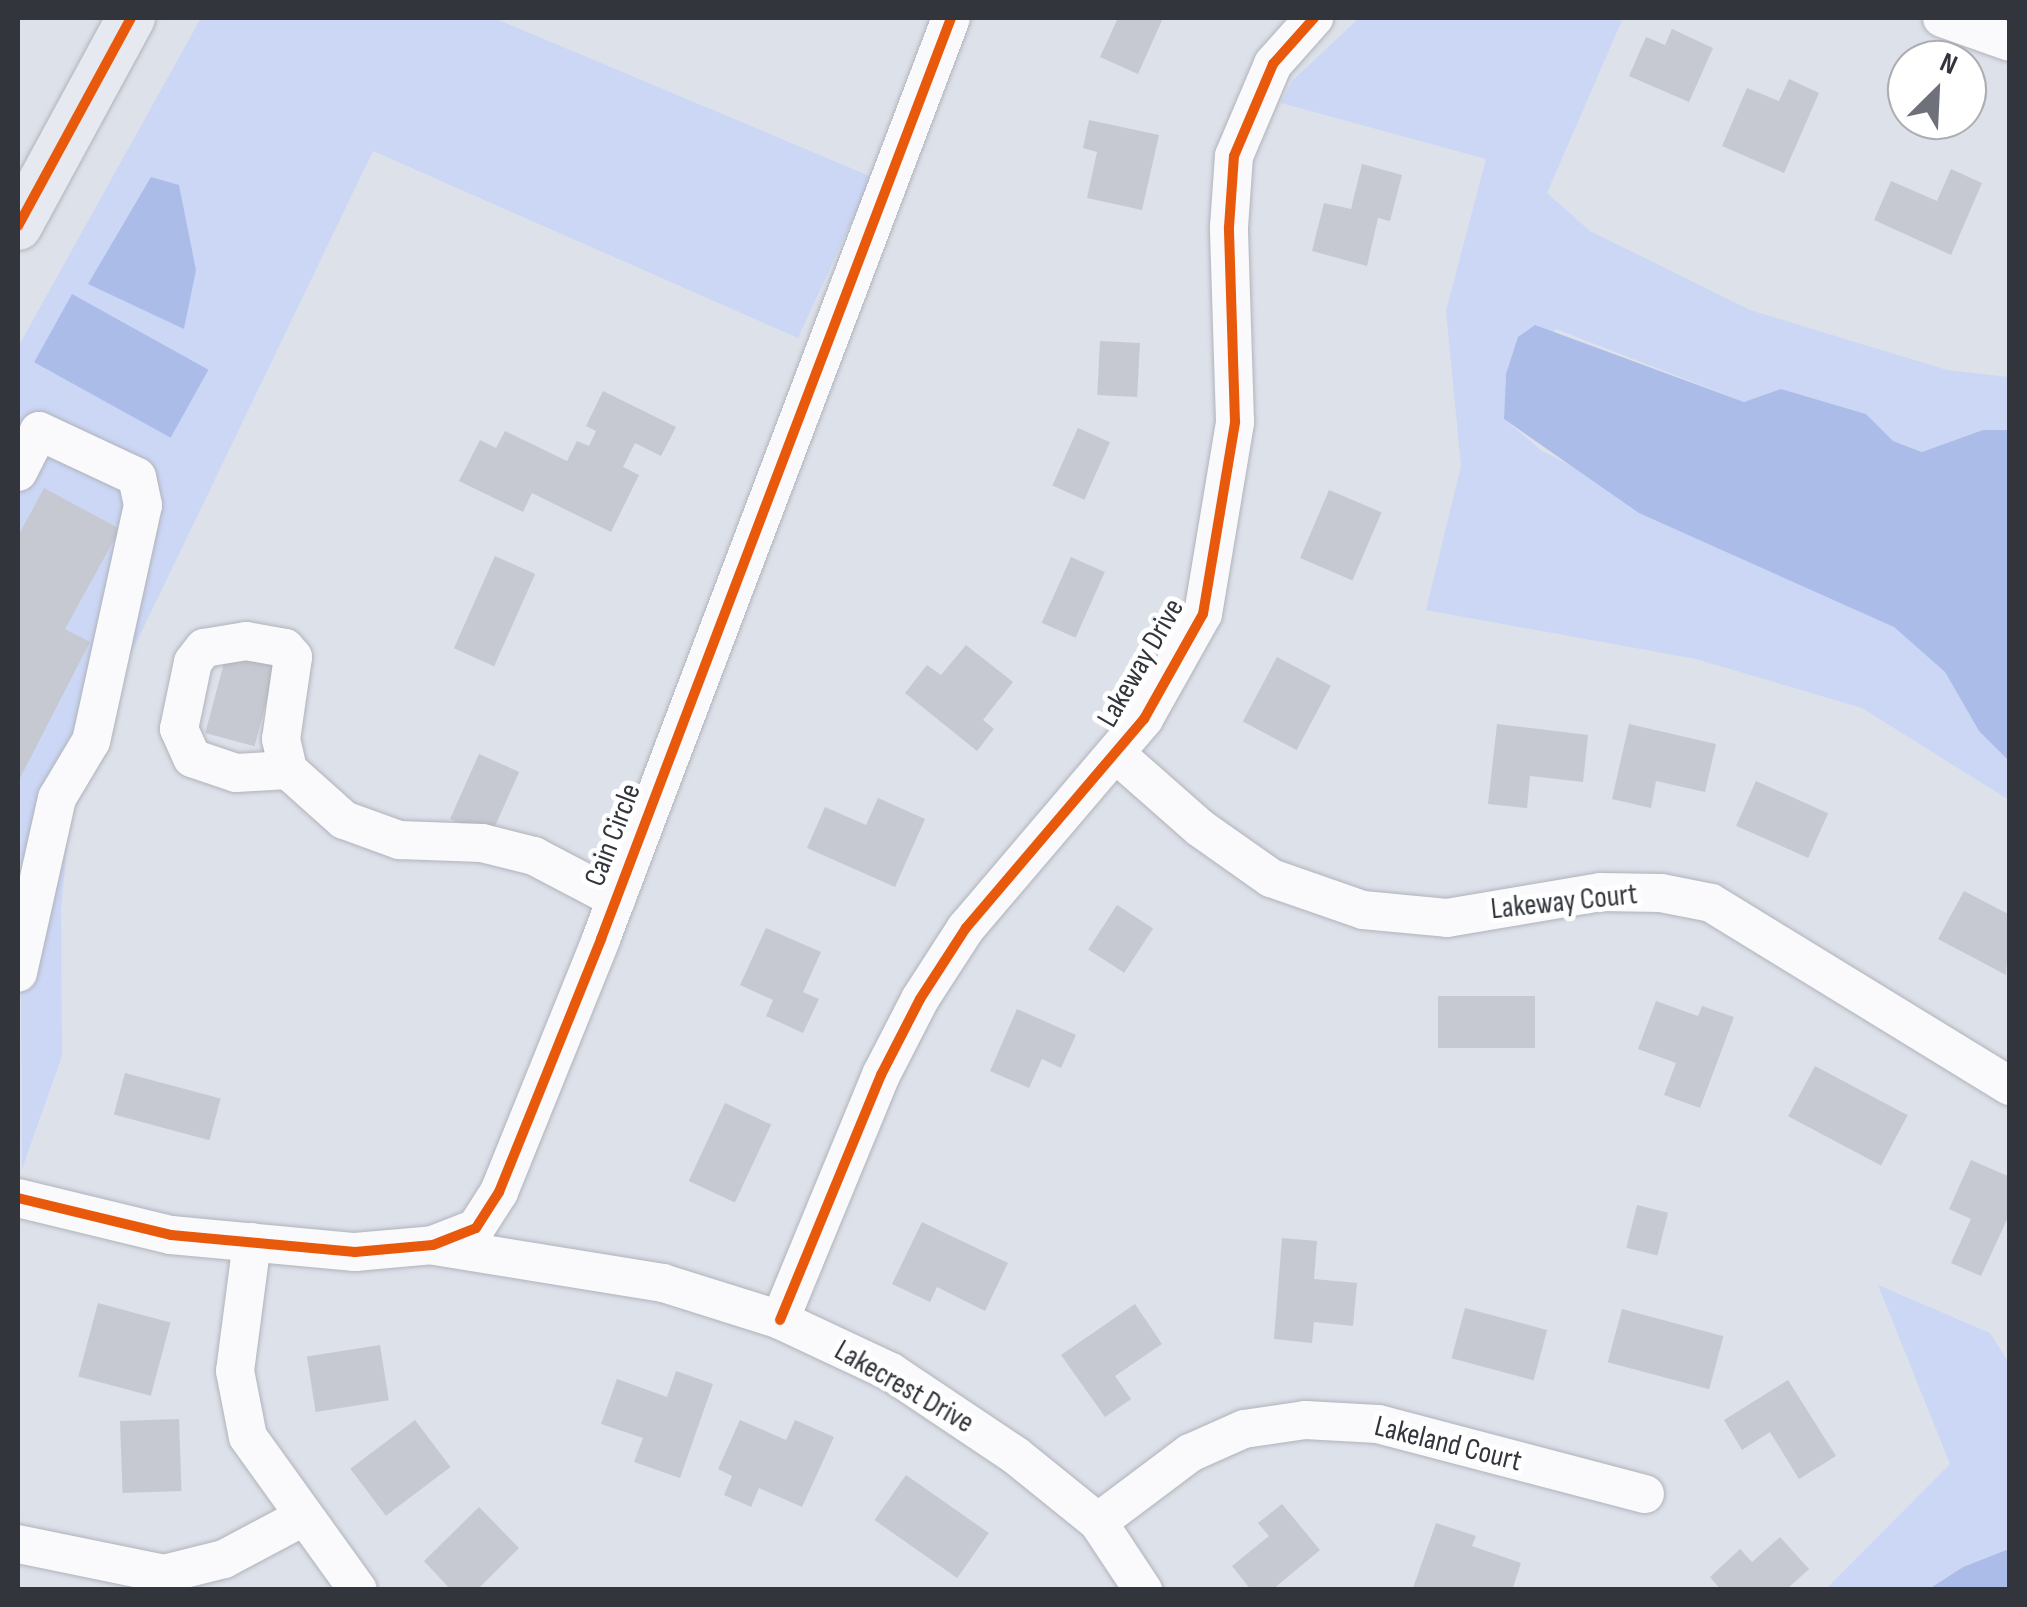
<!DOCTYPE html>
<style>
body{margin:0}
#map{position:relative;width:2027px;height:1607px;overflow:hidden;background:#dde1ea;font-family:"Sofia Sans Condensed",sans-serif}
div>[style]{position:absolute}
.green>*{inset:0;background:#ccd7f6}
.water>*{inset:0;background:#acbce9;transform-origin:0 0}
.building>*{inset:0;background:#c6c9d1;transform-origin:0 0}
.roads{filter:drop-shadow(0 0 2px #b0b3ba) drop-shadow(0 0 2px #b0b3ba)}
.minor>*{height:38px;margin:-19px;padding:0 19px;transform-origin:19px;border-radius:19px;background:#fafafc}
.major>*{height:48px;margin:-24px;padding:0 24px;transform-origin:24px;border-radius:24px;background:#e6e9ef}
.cycleway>*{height:10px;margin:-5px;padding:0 5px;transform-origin:5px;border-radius:5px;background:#e8590c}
span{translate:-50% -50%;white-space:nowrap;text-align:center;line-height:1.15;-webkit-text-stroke:10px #fff;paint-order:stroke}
.street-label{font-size:30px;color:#32353c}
.frame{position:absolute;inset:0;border:20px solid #32353c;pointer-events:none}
.north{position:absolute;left:1887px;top:40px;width:100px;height:100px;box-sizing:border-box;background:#fff;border:2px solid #adaeb1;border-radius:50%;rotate:24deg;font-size:28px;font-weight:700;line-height:40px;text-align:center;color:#32353c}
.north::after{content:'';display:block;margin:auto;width:35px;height:45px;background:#6e7179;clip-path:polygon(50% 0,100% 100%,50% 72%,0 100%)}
</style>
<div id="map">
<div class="green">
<i style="clip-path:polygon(201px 18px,494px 18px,872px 177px,798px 338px,373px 151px,74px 772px,61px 909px,62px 1056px,22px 1169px,18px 347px)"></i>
<i style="clip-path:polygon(1359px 18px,1623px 18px,1547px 193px,1590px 231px,1750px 310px,1947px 370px,2009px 377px,2009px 430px,1983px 430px,1923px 452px,1893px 441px,1866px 414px,1781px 389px,1744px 402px,1556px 329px,1506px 374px,1504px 419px,1542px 451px,1894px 627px,1945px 672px,1979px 731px,2009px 761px,2009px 800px,1862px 708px,1696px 659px,1426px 610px,1461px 466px,1446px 311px,1486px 159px,1281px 103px,1293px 80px)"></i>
<i style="clip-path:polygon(1878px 1285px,1990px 1333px,2009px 1363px,2009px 1549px,1963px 1567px,1929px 1589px,1825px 1590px,1950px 1464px)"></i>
</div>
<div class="water">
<i style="clip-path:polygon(151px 177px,179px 185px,196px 270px,184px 329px,88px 284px)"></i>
<i style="left:72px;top:294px;width:156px;height:78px;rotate:29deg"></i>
<i style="clip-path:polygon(1535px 325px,1744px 402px,1781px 389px,1866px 414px,1893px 441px,1922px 452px,1983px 430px,2009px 430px,2009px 761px,1979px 731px,1945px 672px,1894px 627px,1639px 513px,1504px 419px,1506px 374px,1518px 337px)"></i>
<i style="clip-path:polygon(2009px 1549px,2009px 1589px,1929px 1589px,1963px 1567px)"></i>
</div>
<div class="building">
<i style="clip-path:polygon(1118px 18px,1163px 18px,1138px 74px,1100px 57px)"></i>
<i style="clip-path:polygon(1672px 29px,1713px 48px,1689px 102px,1629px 76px,1646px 37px,1665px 45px)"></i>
<i style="clip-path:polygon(1789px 79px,1819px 93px,1784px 173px,1722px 146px,1747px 88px,1779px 101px)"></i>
<i style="clip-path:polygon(1089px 120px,1159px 135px,1142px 210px,1087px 198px,1097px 152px,1083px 148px)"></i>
<i style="clip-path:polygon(1362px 164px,1402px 175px,1390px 221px,1378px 218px,1367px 266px,1312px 251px,1324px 203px,1351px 209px)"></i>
<i style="clip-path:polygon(1951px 169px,1982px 183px,1951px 255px,1874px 220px,1891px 181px,1937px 201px)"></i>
<i style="left:1100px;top:341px;width:40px;height:54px;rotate:3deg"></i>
<i style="clip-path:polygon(603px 391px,676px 427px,661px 456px,635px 443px,623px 467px,639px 475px,611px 532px,532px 493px,523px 512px,459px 481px,480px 440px,496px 448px,505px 431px,567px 461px,577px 441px,589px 446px,596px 431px,586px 426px)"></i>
<i style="left:1078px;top:428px;width:35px;height:63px;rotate:24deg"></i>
<i style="clip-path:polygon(44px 488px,120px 529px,65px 629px,90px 642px,18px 782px,18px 536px)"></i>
<i style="left:1329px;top:490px;width:57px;height:74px;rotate:23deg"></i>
<i style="left:495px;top:556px;width:44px;height:101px;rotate:24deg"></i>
<i style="left:1071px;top:557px;width:37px;height:72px;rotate:24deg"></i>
<i style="clip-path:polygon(966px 645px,1013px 682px,983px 720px,994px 729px,977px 751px,905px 693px,927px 665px,941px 675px)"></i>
<i style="left:228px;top:648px;width:51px;height:88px;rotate:15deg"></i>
<i style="left:1277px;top:657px;width:61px;height:73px;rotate:28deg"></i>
<i style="clip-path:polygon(1497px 724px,1588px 735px,1583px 782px,1530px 776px,1527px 808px,1488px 804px)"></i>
<i style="clip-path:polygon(1629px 724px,1716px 744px,1705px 792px,1656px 781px,1651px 808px,1612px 799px)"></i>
<i style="left:479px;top:754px;width:44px;height:71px;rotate:24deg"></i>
<i style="left:1756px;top:781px;width:79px;height:49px;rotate:24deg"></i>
<i style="clip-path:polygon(878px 798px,925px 819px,895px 887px,807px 848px,825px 807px,866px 825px)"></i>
<i style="clip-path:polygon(1964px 891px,2010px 915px,2006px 975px,1938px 939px)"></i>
<i style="left:1117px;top:905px;width:43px;height:53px;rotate:33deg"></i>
<i style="clip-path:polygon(766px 928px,821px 952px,803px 992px,819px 999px,803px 1033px,766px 1016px,773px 1000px,740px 985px)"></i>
<i style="left:1438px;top:996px;width:97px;height:52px"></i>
<i style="clip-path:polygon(1656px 1001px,1698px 1016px,1702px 1006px,1734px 1017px,1700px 1108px,1664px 1095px,1676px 1063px,1638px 1049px)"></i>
<i style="clip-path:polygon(1017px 1009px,1076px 1035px,1061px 1068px,1042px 1059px,1029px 1088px,990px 1071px)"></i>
<i style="left:1815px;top:1066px;width:105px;height:57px;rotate:28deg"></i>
<i style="left:125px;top:1073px;width:99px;height:43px;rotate:15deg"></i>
<i style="left:725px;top:1103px;width:51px;height:86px;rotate:25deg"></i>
<i style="clip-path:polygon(1971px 1160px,2010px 1177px,2010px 1213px,1981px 1276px,1951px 1263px,1971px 1219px,1949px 1209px)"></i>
<i style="left:1637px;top:1205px;width:32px;height:44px;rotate:14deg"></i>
<i style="clip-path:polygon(922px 1222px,1008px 1263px,985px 1311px,937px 1287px,930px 1302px,892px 1284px)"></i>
<i style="clip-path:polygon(1282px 1238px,1317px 1241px,1314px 1279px,1357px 1283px,1353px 1326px,1314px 1322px,1312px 1343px,1274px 1339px)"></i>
<i style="left:98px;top:1303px;width:75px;height:76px;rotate:15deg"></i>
<i style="clip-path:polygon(1135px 1304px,1162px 1344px,1115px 1376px,1131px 1399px,1105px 1417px,1061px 1355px)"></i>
<i style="left:1465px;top:1308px;width:85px;height:52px;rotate:15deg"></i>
<i style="left:1622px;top:1309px;width:105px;height:55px;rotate:15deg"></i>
<i style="left:380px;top:1345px;width:56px;height:74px;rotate:81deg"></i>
<i style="clip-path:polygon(676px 1371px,713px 1384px,680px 1478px,634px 1462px,643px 1438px,601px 1424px,617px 1379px,667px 1397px)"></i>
<i style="clip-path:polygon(1788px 1380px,1836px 1456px,1799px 1479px,1770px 1432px,1742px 1450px,1724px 1420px)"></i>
<i style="left:179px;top:1419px;width:72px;height:59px;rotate:88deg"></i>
<i style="left:415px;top:1420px;width:59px;height:81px;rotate:53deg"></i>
<i style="clip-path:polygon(740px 1420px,786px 1440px,795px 1420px,834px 1437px,802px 1507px,759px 1488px,751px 1507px,724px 1495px,732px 1476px,718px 1469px)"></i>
<i style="left:906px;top:1475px;width:101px;height:55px;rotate:35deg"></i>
<i style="clip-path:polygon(1282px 1504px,1320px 1550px,1272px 1590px,1251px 1590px,1232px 1566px,1269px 1536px,1258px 1523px)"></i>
<i style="clip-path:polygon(479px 1507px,519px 1548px,477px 1590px,451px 1590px,424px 1561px)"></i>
<i style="clip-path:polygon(1436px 1523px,1476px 1536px,1472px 1546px,1521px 1563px,1512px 1590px,1413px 1588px)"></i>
<i style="clip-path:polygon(1780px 1537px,1809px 1569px,1786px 1590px,1721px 1590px,1710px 1577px,1740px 1549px,1752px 1562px)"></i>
</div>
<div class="roads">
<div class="minor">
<i style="left:1942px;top:18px;width:72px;rotate:19.4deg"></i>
<i style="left:18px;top:472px;width:46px;rotate:-62.9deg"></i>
<i style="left:39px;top:431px;width:108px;rotate:25.1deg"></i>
<i style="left:137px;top:477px;width:29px;rotate:78deg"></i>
<i style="left:143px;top:505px;width:242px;rotate:102.4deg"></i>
<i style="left:91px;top:741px;width:66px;rotate:120.8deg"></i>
<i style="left:57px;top:798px;width:179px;rotate:102.6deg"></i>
<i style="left:1116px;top:754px;width:112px;rotate:41.4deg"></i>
<i style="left:1200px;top:828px;width:87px;rotate:35.2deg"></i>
<i style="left:1271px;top:878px;width:97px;rotate:19.2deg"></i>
<i style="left:1363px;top:910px;width:84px;rotate:5.4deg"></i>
<i style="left:1447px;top:918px;width:156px;rotate:-9.6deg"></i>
<i style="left:1601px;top:892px;width:60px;rotate:1deg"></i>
<i style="left:1661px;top:893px;width:51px;rotate:11.3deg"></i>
<i style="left:1711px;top:903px;width:351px;rotate:31.5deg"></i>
<i style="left:288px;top:770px;width:52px;rotate:176.7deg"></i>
<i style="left:236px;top:773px;width:46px;rotate:-161.2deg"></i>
<i style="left:192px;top:758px;width:32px;rotate:-114deg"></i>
<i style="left:179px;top:729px;width:68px;rotate:-78.2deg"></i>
<i style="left:193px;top:662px;width:18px;rotate:-52deg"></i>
<i style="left:204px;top:648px;width:43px;rotate:-9.5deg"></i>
<i style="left:246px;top:641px;width:40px;rotate:10deg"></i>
<i style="left:285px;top:648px;width:12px;rotate:48deg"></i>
<i style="left:293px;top:657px;width:83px;rotate:98.3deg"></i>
<i style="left:281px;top:739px;width:32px;rotate:77deg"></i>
<i style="left:288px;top:770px;width:75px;rotate:41.8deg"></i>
<i style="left:344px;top:820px;width:59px;rotate:20deg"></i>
<i style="left:399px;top:840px;width:83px;rotate:2.1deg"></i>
<i style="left:482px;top:843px;width:54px;rotate:14deg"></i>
<i style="left:534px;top:856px;width:93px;rotate:27.7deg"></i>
<i style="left:18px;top:1198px;width:157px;rotate:13.6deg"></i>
<i style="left:171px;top:1235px;width:185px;rotate:5.3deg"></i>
<i style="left:355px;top:1252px;width:78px;rotate:-5.1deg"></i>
<i style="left:433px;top:1245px;width:46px;rotate:-21.6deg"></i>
<i style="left:476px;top:1228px;width:43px;rotate:-57.4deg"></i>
<i style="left:499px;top:1192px;width:273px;rotate:-68deg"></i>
<i style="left:601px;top:939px;width:985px;rotate:-69.19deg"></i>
<i style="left:252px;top:1242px;width:130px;rotate:97.5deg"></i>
<i style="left:235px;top:1371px;width:67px;rotate:78.9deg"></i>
<i style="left:248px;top:1437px;width:188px;rotate:54.3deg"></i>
<i style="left:435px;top:1246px;width:231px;rotate:9.2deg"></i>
<i style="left:663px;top:1283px;width:123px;rotate:17.5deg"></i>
<i style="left:780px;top:1320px;width:123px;rotate:25.1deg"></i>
<i style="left:891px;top:1372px;width:149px;rotate:33.8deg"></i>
<i style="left:1015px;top:1455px;width:107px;rotate:38.9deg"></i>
<i style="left:1098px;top:1522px;width:82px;rotate:56.5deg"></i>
<i style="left:780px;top:1320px;width:265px;rotate:-67.6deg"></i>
<i style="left:881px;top:1075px;width:85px;rotate:-62.8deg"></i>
<i style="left:920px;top:999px;width:85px;rotate:-57.1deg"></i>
<i style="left:966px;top:928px;width:275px;rotate:-49.6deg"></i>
<i style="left:1144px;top:719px;width:120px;rotate:-60.7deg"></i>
<i style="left:1203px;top:614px;width:195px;rotate:-80.5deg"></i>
<i style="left:1235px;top:422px;width:195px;rotate:-91.8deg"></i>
<i style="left:1229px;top:227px;width:71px;rotate:-86deg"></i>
<i style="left:1234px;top:156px;width:100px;rotate:-67deg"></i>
<i style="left:1273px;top:64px;width:62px;rotate:-48.3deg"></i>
<i style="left:1098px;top:1522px;width:115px;rotate:-36.9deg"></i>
<i style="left:1190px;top:1453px;width:59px;rotate:-24deg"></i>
<i style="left:1244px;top:1429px;width:62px;rotate:-8.4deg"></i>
<i style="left:1305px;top:1420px;width:73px;rotate:3.1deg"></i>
<i style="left:1378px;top:1424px;width:276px;rotate:14.7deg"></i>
<i style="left:18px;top:1544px;width:149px;rotate:11.6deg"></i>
<i style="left:164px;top:1574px;width:62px;rotate:-14deg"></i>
<i style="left:224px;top:1559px;width:89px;rotate:-28deg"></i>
</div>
<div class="major">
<i style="left:18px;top:226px;width:237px;rotate:-61.5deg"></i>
</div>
</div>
<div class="cycleway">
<i style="left:18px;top:226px;width:237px;rotate:-61.5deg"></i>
<i style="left:18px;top:1198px;width:157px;rotate:13.6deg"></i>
<i style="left:171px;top:1235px;width:185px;rotate:5.3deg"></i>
<i style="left:355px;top:1252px;width:78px;rotate:-5.1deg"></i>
<i style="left:433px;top:1245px;width:46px;rotate:-21.6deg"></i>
<i style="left:476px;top:1228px;width:43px;rotate:-57.4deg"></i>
<i style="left:499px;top:1192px;width:273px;rotate:-68deg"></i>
<i style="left:601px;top:939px;width:985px;rotate:-69.19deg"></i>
<i style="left:780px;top:1320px;width:265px;rotate:-67.6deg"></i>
<i style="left:881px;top:1075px;width:85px;rotate:-62.8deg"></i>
<i style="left:920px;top:999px;width:85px;rotate:-57.1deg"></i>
<i style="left:966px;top:928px;width:275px;rotate:-49.6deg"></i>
<i style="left:1144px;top:719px;width:120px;rotate:-60.7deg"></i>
<i style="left:1203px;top:614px;width:195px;rotate:-80.5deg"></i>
<i style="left:1235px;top:422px;width:195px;rotate:-91.8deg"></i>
<i style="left:1229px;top:227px;width:71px;rotate:-86deg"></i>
<i style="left:1234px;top:156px;width:100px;rotate:-67deg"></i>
<i style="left:1273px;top:64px;width:62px;rotate:-48.3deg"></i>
</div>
<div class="street-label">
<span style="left:1141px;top:663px;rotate:-60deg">Lakeway Drive</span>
<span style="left:613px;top:835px;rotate:-69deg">Cain Circle</span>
<span style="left:1564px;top:902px;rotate:-6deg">Lakeway Court</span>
<span style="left:904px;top:1387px;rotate:30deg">Lakecrest Drive</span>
<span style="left:1448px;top:1444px;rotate:14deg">Lakeland Court</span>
</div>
<div class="frame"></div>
<div class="north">N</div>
</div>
